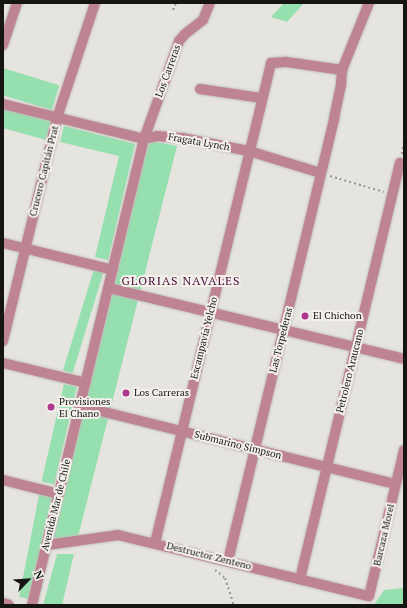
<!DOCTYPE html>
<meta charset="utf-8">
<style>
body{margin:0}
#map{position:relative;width:407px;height:608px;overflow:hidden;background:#e6e4df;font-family:"PT Serif",serif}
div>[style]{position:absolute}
.green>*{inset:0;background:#96dfae;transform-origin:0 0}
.path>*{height:2px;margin-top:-1px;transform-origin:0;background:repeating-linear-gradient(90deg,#969490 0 2px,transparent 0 5px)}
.roads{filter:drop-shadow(0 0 1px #c1bfba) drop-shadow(0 0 1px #c1bfba)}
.minor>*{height:10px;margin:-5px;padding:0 5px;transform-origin:5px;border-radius:5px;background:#bf8493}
.dots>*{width:11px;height:11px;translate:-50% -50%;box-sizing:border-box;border:2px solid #f4f1ec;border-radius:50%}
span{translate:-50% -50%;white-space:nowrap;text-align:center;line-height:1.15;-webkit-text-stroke:4px #f4f1ec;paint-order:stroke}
.street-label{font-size:10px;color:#161513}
.poi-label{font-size:10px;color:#161513}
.left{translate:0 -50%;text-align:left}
.quarter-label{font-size:12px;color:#470e38;letter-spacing:1px}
.frame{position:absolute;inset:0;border:4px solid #161513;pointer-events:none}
.north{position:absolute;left:8px;top:560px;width:40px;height:40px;-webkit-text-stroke:3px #f4f1ec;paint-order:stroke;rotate:65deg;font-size:11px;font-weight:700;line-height:16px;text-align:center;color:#161513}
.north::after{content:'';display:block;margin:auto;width:14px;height:18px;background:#161513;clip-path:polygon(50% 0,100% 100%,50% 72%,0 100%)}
</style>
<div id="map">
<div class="green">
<i style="clip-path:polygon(284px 3px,304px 3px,287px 22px,271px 17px)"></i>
<i style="left:3px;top:68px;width:59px;height:26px;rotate:17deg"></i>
<i style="clip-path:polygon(3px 106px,51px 120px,46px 140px,3px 128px)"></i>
<i style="clip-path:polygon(64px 126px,135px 144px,108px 260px,95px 257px,119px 156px,60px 142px)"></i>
<i style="clip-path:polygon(151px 141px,177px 146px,78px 537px,53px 540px,147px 149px)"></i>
<i style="left:94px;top:269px;width:10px;height:106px;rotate:17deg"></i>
<i style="left:64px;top:384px;width:13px;height:100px;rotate:13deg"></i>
<i style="left:40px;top:490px;width:15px;height:109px;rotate:11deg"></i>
<i style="clip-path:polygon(57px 554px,74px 554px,62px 605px,43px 605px)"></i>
<i style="clip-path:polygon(404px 588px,404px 605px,374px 605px,384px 590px)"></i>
</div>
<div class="path">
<i style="left:173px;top:10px;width:8px;rotate:-67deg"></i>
<i style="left:402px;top:154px;width:13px;rotate:-81deg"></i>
<i style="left:330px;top:176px;width:56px;rotate:16.5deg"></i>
<i style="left:215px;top:570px;width:13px;rotate:39deg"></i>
<i style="left:225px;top:578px;width:28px;rotate:72deg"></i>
</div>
<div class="roads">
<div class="minor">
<i style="left:3px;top:45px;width:44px;rotate:-71.6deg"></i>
<i style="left:200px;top:89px;width:63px;rotate:8.3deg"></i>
<i style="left:3px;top:104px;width:145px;rotate:13.9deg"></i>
<i style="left:144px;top:139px;width:13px;rotate:-13deg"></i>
<i style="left:157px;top:136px;width:25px;rotate:5deg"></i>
<i style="left:182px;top:138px;width:68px;rotate:11deg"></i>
<i style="left:249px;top:151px;width:75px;rotate:17deg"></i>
<i style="left:3px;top:243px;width:113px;rotate:13.8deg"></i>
<i style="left:109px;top:288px;width:303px;rotate:13.5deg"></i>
<i style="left:3px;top:341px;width:229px;rotate:-76.4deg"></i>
<i style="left:57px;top:118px;width:121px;rotate:-71.7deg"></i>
<i style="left:3px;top:363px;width:85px;rotate:13.5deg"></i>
<i style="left:80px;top:406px;width:325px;rotate:13.9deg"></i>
<i style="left:3px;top:480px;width:58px;rotate:14deg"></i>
<i style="left:155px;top:543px;width:494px;rotate:-76.4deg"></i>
<i style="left:271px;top:63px;width:15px;rotate:-4deg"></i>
<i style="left:286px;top:62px;width:57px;rotate:8.1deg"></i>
<i style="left:47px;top:545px;width:72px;rotate:-8deg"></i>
<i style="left:118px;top:535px;width:258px;rotate:13.7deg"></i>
<i style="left:369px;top:596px;width:150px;rotate:-76.5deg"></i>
<i style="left:228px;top:561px;width:456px;rotate:-76.5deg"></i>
<i style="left:334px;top:118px;width:35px;rotate:-78deg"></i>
<i style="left:341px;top:84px;width:14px;rotate:-86deg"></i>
<i style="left:342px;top:70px;width:72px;rotate:-68.1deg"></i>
<i style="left:300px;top:579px;width:428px;rotate:-76.5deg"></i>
<i style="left:3px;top:603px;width:6px;rotate:18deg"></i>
<i style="left:32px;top:605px;width:479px;rotate:-76.5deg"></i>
<i style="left:144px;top:139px;width:104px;rotate:-70.3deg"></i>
<i style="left:179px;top:41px;width:9px;rotate:-49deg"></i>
<i style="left:185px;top:34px;width:23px;rotate:-38deg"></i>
<i style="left:203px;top:20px;width:18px;rotate:-68deg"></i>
</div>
</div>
<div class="dots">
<i style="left:305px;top:316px;background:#ae378e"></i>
<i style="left:126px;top:393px;background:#ae378e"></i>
<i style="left:51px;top:407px;background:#ae378e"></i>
</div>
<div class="street-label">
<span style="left:168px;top:71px;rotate:-70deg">Los Carreras</span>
<span style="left:199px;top:142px;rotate:10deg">Fragata Lynch</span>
<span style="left:44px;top:171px;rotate:-76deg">Crucero Capitán Prat</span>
<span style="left:204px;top:338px;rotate:-76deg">Escampavía Yelcho</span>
<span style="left:281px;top:340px;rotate:-76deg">Las Torpederas</span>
<span style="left:350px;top:371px;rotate:-76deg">Petrolero Araucano</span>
<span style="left:238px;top:445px;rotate:14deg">Submarino Simpson</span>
<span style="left:56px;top:505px;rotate:-76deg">Avenida Mar de Chile</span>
<span style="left:384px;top:535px;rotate:-77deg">Barcaza Morel</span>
<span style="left:209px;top:556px;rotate:14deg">Destructor Zenteno</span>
</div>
<div class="poi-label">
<span class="left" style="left:313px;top:316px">El Chichon</span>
<span class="left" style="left:134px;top:393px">Los Carreras</span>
<span class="left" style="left:59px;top:407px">Provisiones<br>El Chano</span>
</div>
<div class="quarter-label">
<span style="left:181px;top:281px">GLORIAS NAVALES</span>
</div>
<div class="frame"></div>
<div class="north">N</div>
</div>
